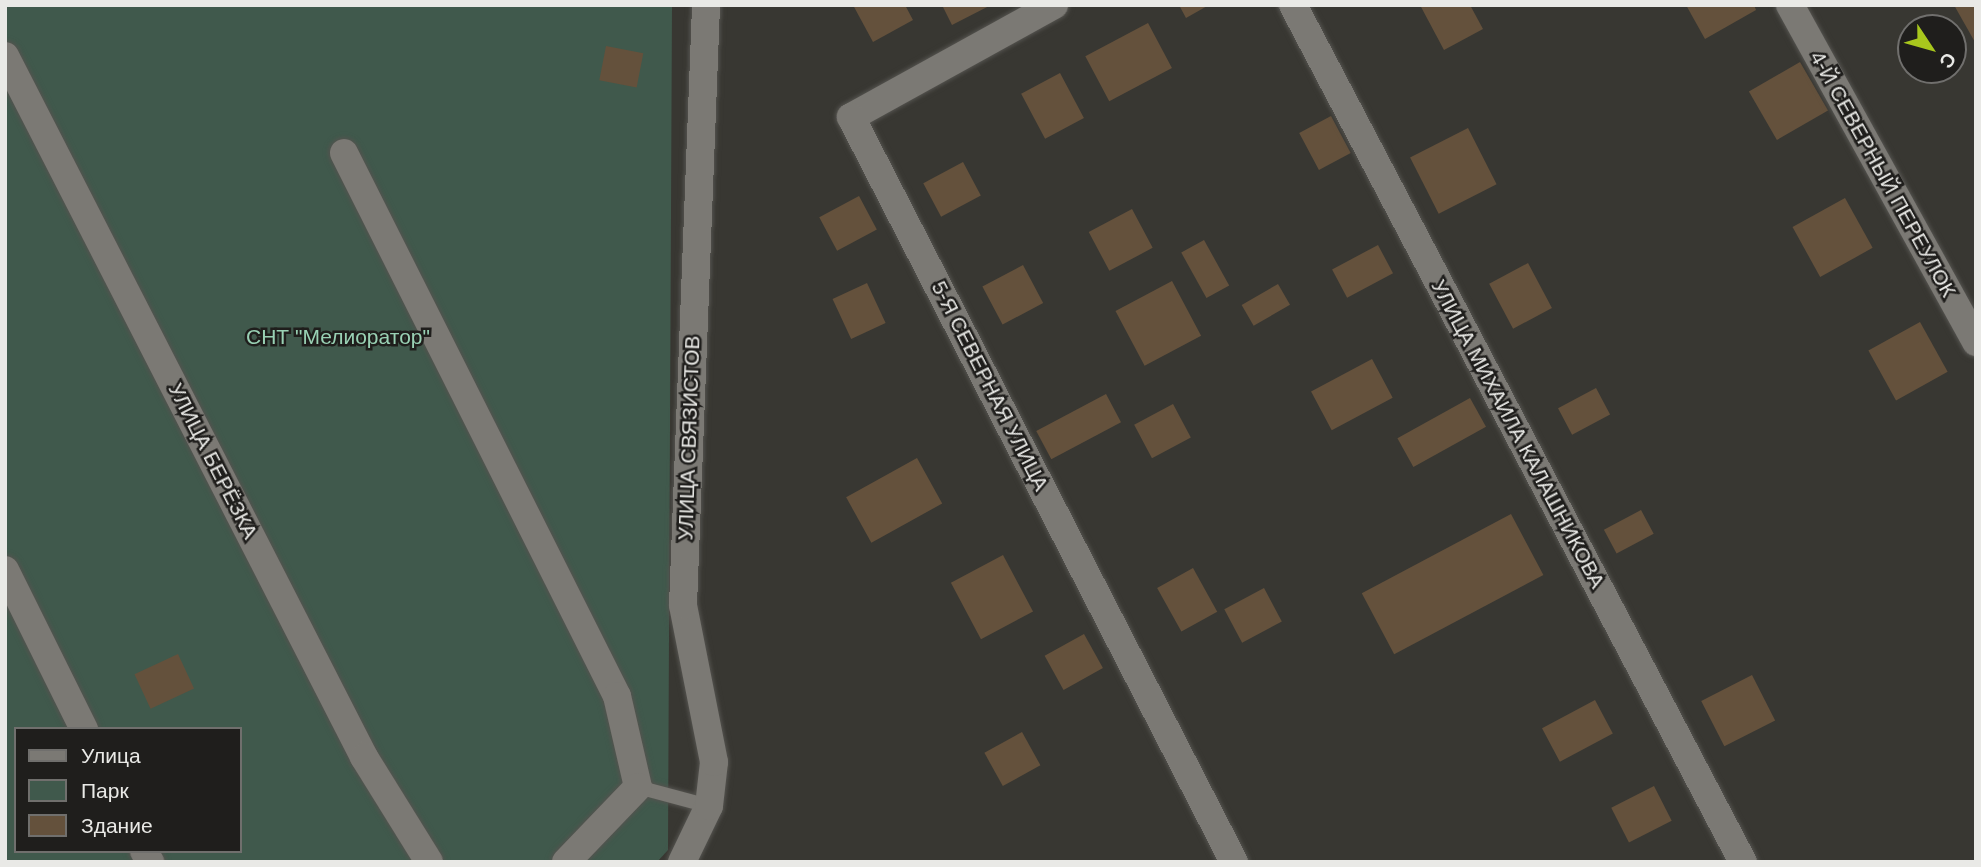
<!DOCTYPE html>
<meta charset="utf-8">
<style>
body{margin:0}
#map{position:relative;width:1981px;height:867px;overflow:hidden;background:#383732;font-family:Helvetica,sans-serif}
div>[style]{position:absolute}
.green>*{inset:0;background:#40594c}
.building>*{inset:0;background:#64513c;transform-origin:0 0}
.roads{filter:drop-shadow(0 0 2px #54534f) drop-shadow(0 0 2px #54534f)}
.lane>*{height:14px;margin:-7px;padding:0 7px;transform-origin:7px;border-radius:7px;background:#7b7974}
.street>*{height:28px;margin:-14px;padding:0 14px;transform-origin:14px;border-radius:14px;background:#7b7974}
span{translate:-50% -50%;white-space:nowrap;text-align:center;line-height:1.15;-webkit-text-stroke:5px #1f1e1c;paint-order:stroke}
.street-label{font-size:21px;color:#e9e9e6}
.park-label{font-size:21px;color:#99d1b4}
.frame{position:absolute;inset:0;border:7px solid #e9e9e6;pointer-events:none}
.legend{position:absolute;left:14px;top:727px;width:228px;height:126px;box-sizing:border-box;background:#1f1e1c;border:2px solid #706f6d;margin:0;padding:9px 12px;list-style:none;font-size:21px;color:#e9e9e6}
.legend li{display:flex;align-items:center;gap:14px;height:35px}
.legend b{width:35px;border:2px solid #706f6d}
.north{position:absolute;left:1897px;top:14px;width:70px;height:70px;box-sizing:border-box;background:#1f1e1c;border:2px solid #706f6d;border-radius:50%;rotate:126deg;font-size:19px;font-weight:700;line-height:28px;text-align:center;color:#e9e9e6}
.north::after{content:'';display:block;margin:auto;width:24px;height:32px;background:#a8c71d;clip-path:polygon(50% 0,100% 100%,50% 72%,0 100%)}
</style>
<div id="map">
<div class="green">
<i style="clip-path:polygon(evenodd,5px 5px,672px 5px,668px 850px,657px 862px,5px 862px,5px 5px,16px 729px,240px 729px,240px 851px,16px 851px,16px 729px)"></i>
</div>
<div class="building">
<i style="clip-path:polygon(853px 5px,905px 5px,913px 20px,873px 42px)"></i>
<i style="clip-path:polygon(942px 5px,991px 5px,952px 25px)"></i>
<i style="clip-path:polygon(1179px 5px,1209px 5px,1186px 18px)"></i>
<i style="clip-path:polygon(1420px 5px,1470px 5px,1483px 29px,1444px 50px)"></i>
<i style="clip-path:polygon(1686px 5px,1754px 5px,1756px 10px,1705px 39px)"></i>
<i style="clip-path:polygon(1954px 5px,1976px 5px,1976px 44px)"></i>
<i style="left:1148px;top:23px;width:51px;height:71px;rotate:62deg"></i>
<i style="left:606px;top:46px;width:38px;height:35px;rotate:11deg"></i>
<i style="left:1800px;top:62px;width:56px;height:59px;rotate:60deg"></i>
<i style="left:1060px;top:73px;width:51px;height:44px;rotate:62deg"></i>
<i style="left:1331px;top:116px;width:42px;height:36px;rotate:62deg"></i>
<i style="left:1468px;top:128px;width:63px;height:65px;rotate:63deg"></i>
<i style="left:963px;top:162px;width:38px;height:45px;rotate:62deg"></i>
<i style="left:859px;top:196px;width:38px;height:45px;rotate:62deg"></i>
<i style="left:1845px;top:198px;width:57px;height:60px;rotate:61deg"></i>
<i style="left:1132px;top:209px;width:44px;height:49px;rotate:62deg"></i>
<i style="left:1204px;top:240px;width:52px;height:26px;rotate:61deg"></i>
<i style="left:1378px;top:245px;width:32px;height:52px;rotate:62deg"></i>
<i style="left:1528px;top:263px;width:51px;height:44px;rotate:62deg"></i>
<i style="left:1023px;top:265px;width:43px;height:46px;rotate:62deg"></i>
<i style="left:1172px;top:281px;width:62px;height:64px;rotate:62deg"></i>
<i style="left:867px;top:283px;width:44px;height:38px;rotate:65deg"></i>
<i style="left:1278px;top:284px;width:24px;height:42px;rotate:60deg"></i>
<i style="left:1920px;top:322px;width:57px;height:59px;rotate:61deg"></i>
<i style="left:1372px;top:359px;width:44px;height:69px;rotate:62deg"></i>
<i style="left:1596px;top:388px;width:30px;height:43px;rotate:62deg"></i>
<i style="left:1106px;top:394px;width:32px;height:79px;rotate:62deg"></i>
<i style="left:1470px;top:398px;width:33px;height:83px;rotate:61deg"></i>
<i style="left:1173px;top:404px;width:38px;height:44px;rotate:62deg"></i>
<i style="left:917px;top:458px;width:52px;height:81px;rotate:61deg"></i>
<i style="left:1641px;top:510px;width:27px;height:42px;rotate:62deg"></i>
<i style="left:1511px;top:514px;width:69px;height:169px;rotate:62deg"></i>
<i style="left:1003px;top:555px;width:64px;height:59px;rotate:62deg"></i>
<i style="left:1193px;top:568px;width:50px;height:41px;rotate:61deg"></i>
<i style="left:1264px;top:588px;width:38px;height:45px;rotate:62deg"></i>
<i style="left:1084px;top:634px;width:39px;height:45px;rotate:61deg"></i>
<i style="left:178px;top:654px;width:38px;height:48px;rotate:65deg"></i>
<i style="left:1752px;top:675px;width:51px;height:57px;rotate:63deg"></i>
<i style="left:1595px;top:700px;width:38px;height:60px;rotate:62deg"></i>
<i style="left:1022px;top:732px;width:38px;height:43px;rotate:61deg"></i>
<i style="left:1654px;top:786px;width:39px;height:48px;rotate:63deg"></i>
</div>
<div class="roads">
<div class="lane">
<i style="left:638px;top:787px;width:73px;rotate:15deg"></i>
</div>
<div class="street">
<i style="left:1054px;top:5px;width:232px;rotate:151.1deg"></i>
<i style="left:851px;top:117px;width:838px;rotate:62.79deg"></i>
<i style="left:1293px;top:5px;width:968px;rotate:62.3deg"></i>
<i style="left:1790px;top:5px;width:385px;rotate:61.1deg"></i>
<i style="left:5px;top:56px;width:788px;rotate:62.88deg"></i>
<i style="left:364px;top:757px;width:123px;rotate:58.2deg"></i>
<i style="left:344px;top:153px;width:608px;rotate:63.31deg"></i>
<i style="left:617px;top:696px;width:93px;rotate:77deg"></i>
<i style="left:638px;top:787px;width:104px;rotate:133.8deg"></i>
<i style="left:5px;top:570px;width:178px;rotate:63.6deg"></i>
<i style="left:144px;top:851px;width:13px;rotate:61deg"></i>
<i style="left:682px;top:862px;width:62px;rotate:-64.3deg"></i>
<i style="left:709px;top:806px;width:44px;rotate:-83.5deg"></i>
<i style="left:714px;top:762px;width:160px;rotate:-101.2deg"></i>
<i style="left:683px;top:605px;width:600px;rotate:-87.8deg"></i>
</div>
</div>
<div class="street-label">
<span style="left:1883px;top:174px;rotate:61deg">4-Й СЕВЕРНЫЙ ПЕРЕУЛОК</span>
<span style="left:990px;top:386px;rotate:63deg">5-Я СЕВЕРНАЯ УЛИЦА</span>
<span style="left:1518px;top:434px;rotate:62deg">УЛИЦА МИХАИЛА КАЛАШНИКОВА</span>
<span style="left:689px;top:438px;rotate:-88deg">УЛИЦА СВЯЗИСТОВ</span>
<span style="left:213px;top:461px;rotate:63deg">УЛИЦА БЕРЁЗКА</span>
</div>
<div class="park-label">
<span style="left:338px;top:337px">СНТ "Мелиоратор"</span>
</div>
<div class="frame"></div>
<ul class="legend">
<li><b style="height:9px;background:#7b7974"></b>Улица</li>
<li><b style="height:19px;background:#40594c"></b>Парк</li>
<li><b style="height:19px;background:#64513c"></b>Здание</li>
</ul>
<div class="north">С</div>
</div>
